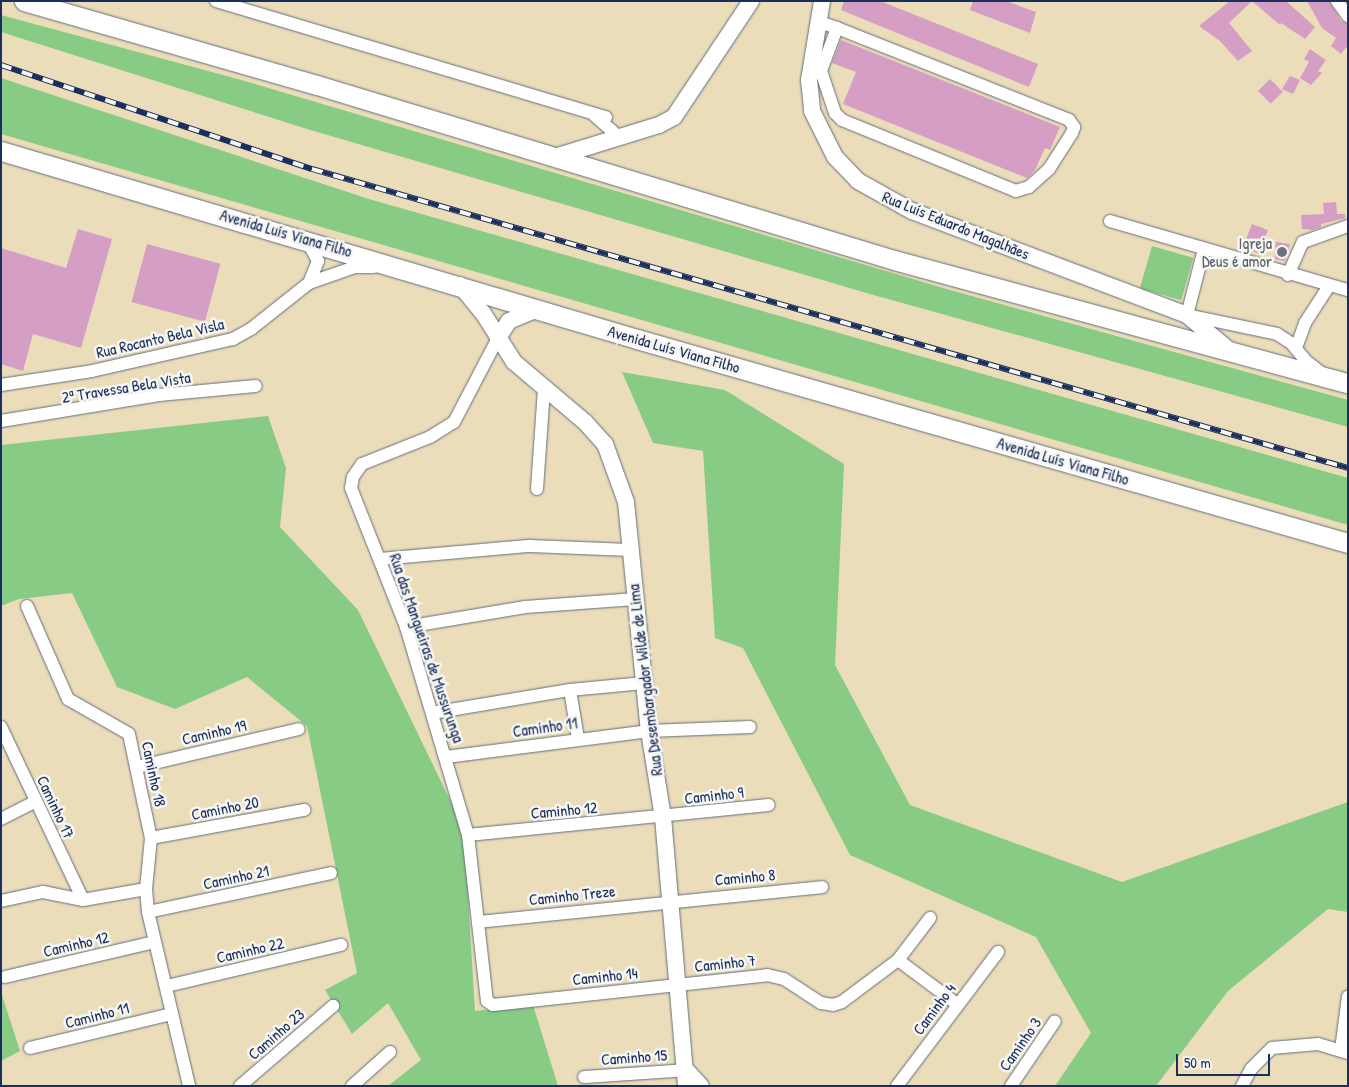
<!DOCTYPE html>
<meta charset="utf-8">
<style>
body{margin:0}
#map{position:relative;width:1349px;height:1087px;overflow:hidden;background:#ebddb9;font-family:"Patrick Hand",sans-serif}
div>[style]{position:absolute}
.green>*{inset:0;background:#88cb84;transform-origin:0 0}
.building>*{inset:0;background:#d59ec4;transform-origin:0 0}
.roads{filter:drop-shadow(0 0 1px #646c7e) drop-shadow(0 0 1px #646c7e)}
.minor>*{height:12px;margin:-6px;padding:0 6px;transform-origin:6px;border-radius:6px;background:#fff}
.major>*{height:16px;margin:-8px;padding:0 8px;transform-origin:8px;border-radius:8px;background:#fff}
.highway>*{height:19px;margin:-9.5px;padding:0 9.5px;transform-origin:9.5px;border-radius:9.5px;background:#fff}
.rail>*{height:5.5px;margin-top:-2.75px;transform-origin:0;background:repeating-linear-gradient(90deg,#f6f6f2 0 11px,#1b2f5e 0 22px);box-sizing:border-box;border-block:1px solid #1b2f5e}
.dots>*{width:14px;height:14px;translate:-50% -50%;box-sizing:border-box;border:2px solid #f6f6f2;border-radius:50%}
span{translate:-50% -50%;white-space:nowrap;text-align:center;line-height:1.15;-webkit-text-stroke:5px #f6f6f2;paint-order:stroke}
.street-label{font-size:16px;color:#1b2f5e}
.worship-label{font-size:16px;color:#5b616d}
.right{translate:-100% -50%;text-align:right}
.frame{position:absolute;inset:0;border:2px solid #1b2f5e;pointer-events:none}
.scale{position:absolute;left:1176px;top:1054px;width:94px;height:22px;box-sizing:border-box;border:2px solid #1b2f5e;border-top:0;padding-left:6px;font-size:15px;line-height:18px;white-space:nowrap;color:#1b2f5e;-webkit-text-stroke:4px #f6f6f2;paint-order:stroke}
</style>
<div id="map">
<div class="green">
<i style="clip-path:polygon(1px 15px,245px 81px,950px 290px,1348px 400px,1348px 427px,870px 294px,307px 129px,1px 32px)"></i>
<i style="clip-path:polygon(1px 78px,369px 199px,1348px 478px,1348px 525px,1px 134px)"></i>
<i style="left:1152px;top:246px;width:43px;height:44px;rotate:16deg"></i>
<i style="clip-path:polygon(622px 372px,725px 390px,844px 464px,835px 665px,910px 805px,1122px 882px,1348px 802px,1348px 912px,1328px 909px,1228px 991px,1156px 1086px,1055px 1086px,1091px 1033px,1036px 937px,850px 855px,743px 648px,715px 638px,703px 451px,653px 443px)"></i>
<i style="clip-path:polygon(268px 416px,286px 468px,280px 527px,358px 610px,464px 829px,475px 1011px,533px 1005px,558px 1086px,388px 1086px,421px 1060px,388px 1003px,352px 1034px,325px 990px,357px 973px,307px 726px,247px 677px,175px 709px,117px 687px,72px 593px,19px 599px,1px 606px,1px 445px)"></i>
<i style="clip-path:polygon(1px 992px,20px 1051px,1px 1061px)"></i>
</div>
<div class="building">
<i style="clip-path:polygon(844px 1px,880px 1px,1038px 64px,1029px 87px,841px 10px)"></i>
<i style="clip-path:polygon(973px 1px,1006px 1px,1036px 12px,1030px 33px,970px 10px)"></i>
<i style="clip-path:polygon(1230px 1px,1286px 1px,1315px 27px,1305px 39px,1281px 23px,1280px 25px,1252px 1px,1229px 23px,1252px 51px,1238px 61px,1220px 41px,1199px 26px)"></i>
<i style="clip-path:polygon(1307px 1px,1329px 1px,1341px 21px,1348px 24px,1348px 45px,1341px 54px,1331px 46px,1336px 38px,1322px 28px)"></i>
<i style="clip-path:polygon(841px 40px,1060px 127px,1050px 150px,1045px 148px,1035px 170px,1027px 178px,843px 104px,856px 72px,832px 63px)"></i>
<i style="clip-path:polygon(1310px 49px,1326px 60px,1318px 71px,1322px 73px,1311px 85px,1300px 78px,1309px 62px,1304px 59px)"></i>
<i style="clip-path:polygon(1290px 76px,1300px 80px,1293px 94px,1282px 89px)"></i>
<i style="left:1270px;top:79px;width:18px;height:17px;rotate:45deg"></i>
<i style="clip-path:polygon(1336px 202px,1337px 214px,1345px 214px,1345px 218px,1321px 224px,1321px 227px,1313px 230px,1302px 229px,1301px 215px,1324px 214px,1323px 203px)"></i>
<i style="left:1252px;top:224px;width:17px;height:25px;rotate:21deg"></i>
<i style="clip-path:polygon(78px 229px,112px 239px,81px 348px,33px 334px,23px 371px,1px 364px,1px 248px,66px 268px)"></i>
<i style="clip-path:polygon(1276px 242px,1290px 244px,1285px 261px,1275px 259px)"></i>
<i style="left:147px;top:244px;width:76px;height:60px;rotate:15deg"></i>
</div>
<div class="roads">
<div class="minor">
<i style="left:216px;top:1px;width:407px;rotate:16.6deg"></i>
<i style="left:1337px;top:1px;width:19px;rotate:54deg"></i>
<i style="left:819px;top:22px;width:19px;rotate:18deg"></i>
<i style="left:837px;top:28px;width:250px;rotate:21.6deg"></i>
<i style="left:1069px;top:120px;width:9px;rotate:54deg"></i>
<i style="left:1074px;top:127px;width:6px;rotate:108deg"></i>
<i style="left:1072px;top:133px;width:43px;rotate:122.6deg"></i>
<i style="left:1049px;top:169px;width:27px;rotate:138deg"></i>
<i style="left:1029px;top:187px;width:14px;rotate:163deg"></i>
<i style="left:1016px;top:191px;width:188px;rotate:-157.8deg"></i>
<i style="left:842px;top:120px;width:10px;rotate:-135deg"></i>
<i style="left:835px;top:113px;width:44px;rotate:-108.4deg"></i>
<i style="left:821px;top:71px;width:46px;rotate:-69.6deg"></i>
<i style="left:595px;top:116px;width:32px;rotate:41deg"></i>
<i style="left:1110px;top:221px;width:248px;rotate:16.2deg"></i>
<i style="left:307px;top:241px;width:23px;rotate:61deg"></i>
<i style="left:318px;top:261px;width:24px;rotate:112deg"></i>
<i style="left:1204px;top:249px;width:68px;rotate:104.4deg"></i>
<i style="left:1187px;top:315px;width:92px;rotate:11.9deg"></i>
<i style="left:1277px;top:334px;width:17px;rotate:33deg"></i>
<i style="left:1291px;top:343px;width:23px;rotate:50deg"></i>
<i style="left:1306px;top:361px;width:18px;rotate:38deg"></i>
<i style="left:1288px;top:275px;width:36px;rotate:-66deg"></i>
<i style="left:1303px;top:242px;width:48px;rotate:-19.6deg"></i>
<i style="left:498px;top:338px;width:95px;rotate:117.6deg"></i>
<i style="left:454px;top:422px;width:28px;rotate:148deg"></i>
<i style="left:430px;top:437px;width:73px;rotate:158.3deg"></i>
<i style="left:362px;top:464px;width:16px;rotate:125deg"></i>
<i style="left:353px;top:477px;width:11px;rotate:100deg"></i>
<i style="left:351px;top:488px;width:149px;rotate:68.4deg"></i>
<i style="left:406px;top:627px;width:217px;rotate:73.4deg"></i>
<i style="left:468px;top:835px;width:167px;rotate:83.5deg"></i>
<i style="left:487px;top:1001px;width:7px;rotate:34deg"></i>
<i style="left:493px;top:1005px;width:276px;rotate:-6.2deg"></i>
<i style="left:767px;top:975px;width:17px;rotate:13deg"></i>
<i style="left:784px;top:979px;width:44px;rotate:33deg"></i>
<i style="left:821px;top:1003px;width:12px;rotate:9deg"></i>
<i style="left:833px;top:1005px;width:9px;rotate:-18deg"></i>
<i style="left:842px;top:1002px;width:70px;rotate:-36.9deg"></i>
<i style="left:898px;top:960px;width:53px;rotate:-52.7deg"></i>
<i style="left:1296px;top:348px;width:27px;rotate:-70deg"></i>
<i style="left:1305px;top:323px;width:44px;rotate:-57deg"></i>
<i style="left:1px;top:385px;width:92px;rotate:-8.7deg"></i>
<i style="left:92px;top:371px;width:145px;rotate:-12.8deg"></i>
<i style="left:233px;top:339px;width:21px;rotate:-29deg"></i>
<i style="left:251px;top:329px;width:74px;rotate:-38.4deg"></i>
<i style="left:309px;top:283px;width:49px;rotate:-19.2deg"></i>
<i style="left:355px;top:267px;width:19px"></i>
<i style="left:1px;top:421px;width:160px;rotate:-9.3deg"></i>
<i style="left:159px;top:395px;width:97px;rotate:-5.3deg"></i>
<i style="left:537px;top:489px;width:100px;rotate:-86deg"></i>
<i style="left:380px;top:559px;width:151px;rotate:-5deg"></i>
<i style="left:530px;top:546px;width:100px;rotate:2.3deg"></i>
<i style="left:27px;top:606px;width:102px;rotate:66.2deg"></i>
<i style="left:68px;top:699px;width:70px;rotate:29.8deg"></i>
<i style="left:129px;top:734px;width:106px;rotate:78.1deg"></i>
<i style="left:151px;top:838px;width:51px;rotate:95.6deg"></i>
<i style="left:146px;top:889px;width:23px;rotate:85deg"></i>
<i style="left:148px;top:912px;width:179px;rotate:76.7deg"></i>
<i style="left:406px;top:627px;width:121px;rotate:-9.5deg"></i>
<i style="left:525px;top:607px;width:111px;rotate:-4.1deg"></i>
<i style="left:570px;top:690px;width:50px;rotate:80.7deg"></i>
<i style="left:432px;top:713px;width:140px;rotate:-9.5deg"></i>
<i style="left:570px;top:690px;width:74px;rotate:-5.4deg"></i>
<i style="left:1px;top:727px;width:191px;rotate:64.6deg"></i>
<i style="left:446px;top:757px;width:205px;rotate:-7.3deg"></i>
<i style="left:649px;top:731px;width:101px;rotate:-2.3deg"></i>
<i style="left:137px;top:767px;width:166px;rotate:-13.2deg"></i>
<i style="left:1px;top:819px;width:38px;rotate:-27deg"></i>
<i style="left:468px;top:835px;width:302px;rotate:-5.7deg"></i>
<i style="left:151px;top:838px;width:156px;rotate:-10.4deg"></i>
<i style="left:1px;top:901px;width:43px;rotate:-12.1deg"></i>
<i style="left:43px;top:892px;width:41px;rotate:11.3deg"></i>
<i style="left:83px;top:900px;width:64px;rotate:-9.9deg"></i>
<i style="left:148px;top:912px;width:187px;rotate:-12deg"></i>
<i style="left:478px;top:922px;width:346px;rotate:-5.8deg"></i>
<i style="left:898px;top:960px;width:74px;rotate:36.7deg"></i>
<i style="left:5px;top:977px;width:153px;rotate:-13.2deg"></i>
<i style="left:167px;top:986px;width:179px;rotate:-13.3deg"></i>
<i style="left:30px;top:1048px;width:146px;rotate:-13.5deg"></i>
<i style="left:1341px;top:1050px;width:54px;rotate:-82.6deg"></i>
<i style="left:584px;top:1077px;width:102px;rotate:-3.9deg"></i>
<i style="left:240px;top:1086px;width:123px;rotate:-40.7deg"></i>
<i style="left:352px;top:1086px;width:51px;rotate:-41.8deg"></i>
<i style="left:897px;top:1086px;width:168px;rotate:-53deg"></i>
<i style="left:1011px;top:1086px;width:78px;rotate:-55.9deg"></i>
<i style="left:1242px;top:1086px;width:19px;rotate:-62deg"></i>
<i style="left:1251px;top:1069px;width:30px;rotate:-45deg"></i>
<i style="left:1272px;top:1048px;width:46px;rotate:-5deg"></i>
<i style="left:1318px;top:1044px;width:31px;rotate:17deg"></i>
</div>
<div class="major">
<i style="left:822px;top:1px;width:80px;rotate:99.3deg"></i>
<i style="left:809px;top:80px;width:31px;rotate:84deg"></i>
<i style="left:812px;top:111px;width:51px;rotate:63.4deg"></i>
<i style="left:835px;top:157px;width:33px;rotate:46deg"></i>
<i style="left:858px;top:181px;width:62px;rotate:29.1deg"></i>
<i style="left:912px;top:211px;width:294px;rotate:20.7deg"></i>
<i style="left:1187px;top:315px;width:56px;rotate:39.9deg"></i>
<i style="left:555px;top:157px;width:109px;rotate:-17.1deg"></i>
<i style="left:659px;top:125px;width:17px;rotate:-28deg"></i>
<i style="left:674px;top:117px;width:139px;rotate:-56.4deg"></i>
<i style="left:460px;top:285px;width:36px;rotate:51deg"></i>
<i style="left:483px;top:313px;width:58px;rotate:57.7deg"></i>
<i style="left:514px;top:362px;width:93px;rotate:40.2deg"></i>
<i style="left:585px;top:422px;width:30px;rotate:48deg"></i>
<i style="left:605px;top:444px;width:62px;rotate:70.1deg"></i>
<i style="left:626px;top:502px;width:230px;rotate:84.3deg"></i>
<i style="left:649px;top:731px;width:87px;rotate:80.8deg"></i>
<i style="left:663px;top:817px;width:270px;rotate:85.1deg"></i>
<i style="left:498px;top:338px;width:20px;rotate:-57deg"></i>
<i style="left:509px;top:321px;width:30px;rotate:-23deg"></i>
<i style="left:686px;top:1070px;width:22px;rotate:47deg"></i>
</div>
<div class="highway">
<i style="left:24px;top:1px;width:305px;rotate:16deg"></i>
<i style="left:317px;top:85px;width:603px;rotate:16.87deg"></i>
<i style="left:894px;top:260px;width:470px;rotate:15.2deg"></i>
<i style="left:1px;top:151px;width:663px;rotate:16.47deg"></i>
<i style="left:637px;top:339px;width:740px;rotate:16.01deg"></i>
</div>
</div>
<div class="rail">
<i style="left:1px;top:65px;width:328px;rotate:18.5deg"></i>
<i style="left:312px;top:169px;width:1078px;rotate:16.1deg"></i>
</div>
<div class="dots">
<i style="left:1282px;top:252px;background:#6b7280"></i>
</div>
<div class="street-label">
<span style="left:956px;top:225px;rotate:22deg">Rua Luís Eduardo Magalhães</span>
<span style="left:286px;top:233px;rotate:16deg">Avenida Luís Viana Filho</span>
<span style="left:160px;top:338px;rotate:-13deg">Rua Rocanto Bela Visla</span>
<span style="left:674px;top:349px;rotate:16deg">Avenida Luís Viana Filho</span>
<span style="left:126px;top:387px;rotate:-9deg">2ª Travessa Bela Vista</span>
<span style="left:1063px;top:461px;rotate:16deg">Avenida Luís Viana Filho</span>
<span style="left:427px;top:648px;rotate:71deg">Rua das Mangueiras de Mussurunga</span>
<span style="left:645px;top:680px;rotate:-97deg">Rua Desembargador Wilde de Lima</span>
<span style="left:545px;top:727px;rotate:-8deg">Caminho 11</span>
<span style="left:214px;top:732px;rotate:-13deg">Caminho 19</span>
<span style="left:154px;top:774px;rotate:78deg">Caminho 18</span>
<span style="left:714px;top:795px;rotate:-6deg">Caminho 9</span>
<span style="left:56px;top:807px;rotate:65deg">Caminho 17</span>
<span style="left:225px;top:808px;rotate:-11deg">Caminho 20</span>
<span style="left:564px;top:810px;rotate:-5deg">Caminho 12</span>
<span style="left:236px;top:877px;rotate:-12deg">Caminho 21</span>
<span style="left:745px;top:877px;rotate:-5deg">Caminho 8</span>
<span style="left:572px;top:895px;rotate:-6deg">Caminho Treze</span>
<span style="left:76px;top:944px;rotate:-13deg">Caminho 12</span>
<span style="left:250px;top:950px;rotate:-13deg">Caminho 22</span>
<span style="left:725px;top:963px;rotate:-6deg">Caminho 7</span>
<span style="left:605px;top:976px;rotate:-6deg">Caminho 14</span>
<span style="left:934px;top:1009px;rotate:-53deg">Caminho 4</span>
<span style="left:97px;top:1015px;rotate:-14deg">Caminho 11</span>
<span style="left:276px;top:1034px;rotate:-41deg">Caminho 23</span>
<span style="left:1020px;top:1044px;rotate:-55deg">Caminho 3</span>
<span style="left:634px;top:1057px;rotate:-4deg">Caminho 15</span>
</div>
<div class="worship-label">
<span class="right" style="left:1272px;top:252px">Igreja<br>Deus é amor</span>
</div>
<div class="frame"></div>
<div class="scale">50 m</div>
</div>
